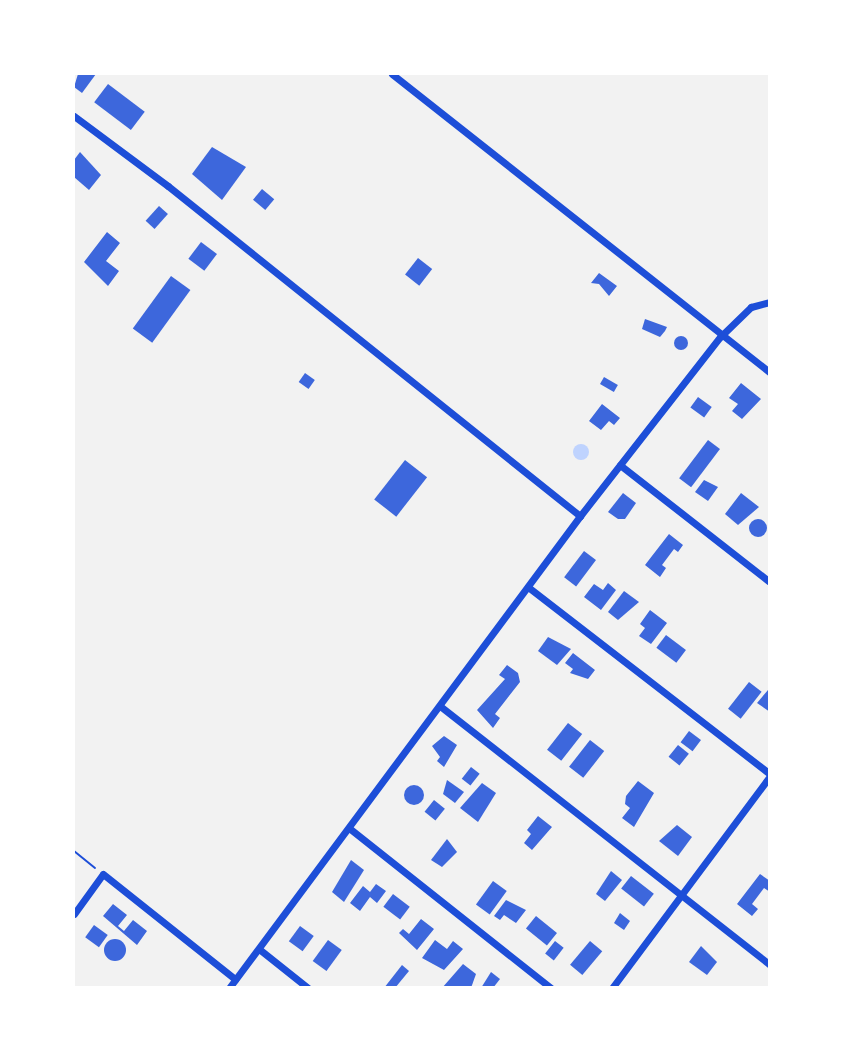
<!DOCTYPE html>
<style>
body{margin:0}
#map{position:relative;width:843px;height:1061px;overflow:hidden;background:#f2f2f2;font-family:Mulish,sans-serif}
div>[style]{position:absolute}
.water>*{inset:0;background:#bfd3fe}
.round{border-radius:50%}
.building>*{inset:0;background:#3d67dc;transform-origin:0 0}
.path>*{height:2px;margin:-1px;padding:0 1px;transform-origin:1px;border-radius:1px;background:#1d4ed8}
.minor>*{height:7px;margin:-3.5px;padding:0 3.5px;transform-origin:3.5px;border-radius:3.5px;background:#1d4ed8}
span{translate:-50% -50%;white-space:nowrap;text-align:center;line-height:1.15;-webkit-text-stroke:6px #fff;paint-order:stroke}
.frame{position:absolute;inset:0;border:75px solid #fff;pointer-events:none}
</style>
<div id="map">
<div class="water">
<i class="round" style="left:573px;top:444px;width:16px;height:16px"></i>
</div>
<div class="building">
<i style="clip-path:polygon(78px 74px,96px 74px,82px 93px,74px 87px)"></i>
<i style="left:108px;top:84px;width:46px;height:23px;rotate:37deg"></i>
<i style="clip-path:polygon(212px 147px,246px 167px,222px 200px,192px 174px)"></i>
<i style="clip-path:polygon(80px 152px,101px 175px,89px 190px,74px 177px,74px 160px)"></i>
<i style="left:262px;top:189px;width:16px;height:14px;rotate:40deg"></i>
<i style="left:159px;top:206px;width:12px;height:20px;rotate:42deg"></i>
<i style="clip-path:polygon(107px 232px,120px 243px,106px 261px,119px 271px,108px 286px,84px 262px)"></i>
<i style="left:201px;top:242px;width:20px;height:21px;rotate:37deg"></i>
<i style="left:418px;top:258px;width:18px;height:21px;rotate:38deg"></i>
<i style="clip-path:polygon(599px 273px,617px 286px,609px 296px,599px 284px,591px 283px)"></i>
<i style="left:171px;top:276px;width:24px;height:65px;rotate:36deg"></i>
<i style="clip-path:polygon(645px 319px,667px 327px,665px 331px,660px 337px,642px 329px)"></i>
<i class="round" style="left:674px;top:336px;width:14px;height:14px"></i>
<i style="left:305px;top:373px;width:12px;height:11px;rotate:35deg"></i>
<i style="left:604px;top:377px;width:16px;height:8px;rotate:30deg"></i>
<i style="clip-path:polygon(741px 383px,761px 399px,742px 419px,732px 411px,738px 404px,729px 398px)"></i>
<i style="left:698px;top:397px;width:17px;height:13px;rotate:36deg"></i>
<i style="clip-path:polygon(602px 404px,620px 418px,614px 425px,609px 421px,601px 430px,589px 421px)"></i>
<i style="left:708px;top:440px;width:15px;height:48px;rotate:37deg"></i>
<i style="left:405px;top:460px;width:28px;height:50px;rotate:38deg"></i>
<i style="clip-path:polygon(704px 480px,718px 487px,708px 501px,695px 492px)"></i>
<i style="clip-path:polygon(623px 493px,636px 503px,625px 519px,618px 519px,608px 512px)"></i>
<i style="clip-path:polygon(741px 493px,759px 507px,738px 525px,725px 514px)"></i>
<i class="round" style="left:749px;top:519px;width:18px;height:18px"></i>
<i style="clip-path:polygon(669px 534px,683px 545px,678px 552px,674px 549px,662px 565px,666px 568px,660px 577px,645px 565px)"></i>
<i style="left:584px;top:551px;width:15px;height:33px;rotate:37deg"></i>
<i style="clip-path:polygon(608px 583px,616px 590px,601px 610px,584px 597px,594px 584px,603px 590px)"></i>
<i style="clip-path:polygon(624px 591px,639px 602px,618px 620px,608px 612px)"></i>
<i style="clip-path:polygon(650px 610px,667px 623px,651px 644px,639px 636px,645px 628px,640px 624px)"></i>
<i style="left:666px;top:635px;width:25px;height:16px;rotate:37deg"></i>
<i style="clip-path:polygon(548px 637px,571px 649px,557px 665px,538px 651px)"></i>
<i style="clip-path:polygon(573px 653px,595px 670px,588px 679px,570px 673px,573px 669px,565px 663px)"></i>
<i style="clip-path:polygon(507px 665px,518px 673px,520px 682px,495px 714px,500px 718px,493px 728px,477px 710px,505px 679px,499px 675px)"></i>
<i style="left:749px;top:682px;width:16px;height:34px;rotate:38deg"></i>
<i style="clip-path:polygon(768px 690px,770px 691px,770px 712px,757px 703px)"></i>
<i style="left:568px;top:723px;width:18px;height:34px;rotate:38deg"></i>
<i style="left:689px;top:731px;width:15px;height:14px;rotate:37deg"></i>
<i style="clip-path:polygon(444px 736px,457px 745px,444px 767px,437px 761px,440px 757px,432px 746px)"></i>
<i style="left:590px;top:740px;width:18px;height:34px;rotate:38deg"></i>
<i style="left:678px;top:745px;width:14px;height:15px;rotate:39deg"></i>
<i style="left:471px;top:767px;width:11px;height:15px;rotate:38deg"></i>
<i style="clip-path:polygon(447px 780px,464px 792px,455px 803px,443px 794px)"></i>
<i style="clip-path:polygon(638px 781px,654px 793px,634px 827px,622px 818px,630px 808px,625px 804px,626px 796px)"></i>
<i style="clip-path:polygon(482px 783px,496px 793px,478px 822px,460px 808px)"></i>
<i class="round" style="left:404px;top:785px;width:20px;height:20px"></i>
<i style="left:434px;top:800px;width:14px;height:15px;rotate:39deg"></i>
<i style="clip-path:polygon(538px 816px,552px 827px,532px 850px,524px 843px,531px 834px,527px 830px)"></i>
<i style="clip-path:polygon(677px 825px,692px 837px,678px 856px,659px 841px)"></i>
<i style="clip-path:polygon(447px 839px,457px 852px,442px 867px,431px 860px)"></i>
<i style="clip-path:polygon(351px 860px,364px 870px,344px 902px,332px 892px)"></i>
<i style="clip-path:polygon(611px 871px,622px 880px,605px 901px,596px 894px)"></i>
<i style="clip-path:polygon(760px 874px,770px 881px,770px 892px,764px 888px,752px 904px,758px 909px,752px 916px,737px 904px)"></i>
<i style="left:631px;top:876px;width:29px;height:16px;rotate:38deg"></i>
<i style="left:493px;top:881px;width:17px;height:29px;rotate:36deg"></i>
<i style="clip-path:polygon(376px 884px,386px 891px,377px 903px,370px 897px,360px 911px,350px 903px,363px 886px,370px 892px)"></i>
<i style="left:393px;top:894px;width:21px;height:16px;rotate:37deg"></i>
<i style="clip-path:polygon(506px 900px,526px 910px,516px 923px,504px 915px,500px 920px,494px 916px)"></i>
<i style="clip-path:polygon(113px 904px,127px 915px,118px 926px,124px 931px,133px 920px,147px 931px,137px 945px,103px 916px)"></i>
<i style="clip-path:polygon(620px 913px,630px 921px,624px 930px,614px 923px)"></i>
<i style="left:536px;top:916px;width:27px;height:16px;rotate:39deg"></i>
<i style="clip-path:polygon(421px 919px,434px 929px,417px 950px,399px 933px,403px 929px,409px 934px)"></i>
<i style="left:94px;top:925px;width:17px;height:15px;rotate:36deg"></i>
<i style="left:300px;top:926px;width:17px;height:19px;rotate:36deg"></i>
<i class="round" style="left:104px;top:939px;width:22px;height:22px"></i>
<i style="left:328px;top:940px;width:17px;height:26px;rotate:36deg"></i>
<i style="clip-path:polygon(435px 940px,447px 949px,453px 941px,463px 949px,444px 970px,422px 958px)"></i>
<i style="left:555px;top:941px;width:11px;height:16px;rotate:38deg"></i>
<i style="left:590px;top:941px;width:16px;height:31px;rotate:40deg"></i>
<i style="clip-path:polygon(701px 946px,717px 962px,707px 975px,689px 962px)"></i>
<i style="clip-path:polygon(463px 964px,476px 974px,471px 988px,442px 988px)"></i>
<i style="clip-path:polygon(402px 965px,409px 971px,395px 988px,384px 988px)"></i>
<i style="clip-path:polygon(491px 972px,500px 979px,493px 988px,481px 988px)"></i>
</div>
<div class="path">
<i style="left:74px;top:851px;width:27px;rotate:39deg"></i>
</div>
<div class="minor">
<i style="left:392px;top:74px;width:482px;rotate:38.3deg"></i>
<i style="left:74px;top:116px;width:117px;rotate:36.7deg"></i>
<i style="left:168px;top:186px;width:528px;rotate:38.69deg"></i>
<i style="left:620px;top:465px;width:190px;rotate:38deg"></i>
<i style="left:528px;top:587px;width:306px;rotate:37.7deg"></i>
<i style="left:440px;top:706px;width:420px;rotate:38.1deg"></i>
<i style="left:349px;top:828px;width:258px;rotate:38.4deg"></i>
<i style="left:74px;top:914px;width:49px;rotate:-54.1deg"></i>
<i style="left:103px;top:874px;width:169px;rotate:38.5deg"></i>
<i style="left:259px;top:949px;width:63px;rotate:38.5deg"></i>
<i style="left:229px;top:988px;width:588px;rotate:-53.36deg"></i>
<i style="left:580px;top:516px;width:227px;rotate:-52deg"></i>
<i style="left:720px;top:337px;width:43px;rotate:-44.1deg"></i>
<i style="left:751px;top:307px;width:20px;rotate:-15deg"></i>
<i style="left:612px;top:988px;width:264px;rotate:-53.3deg"></i>
</div>
<div class="frame"></div>
</div>
